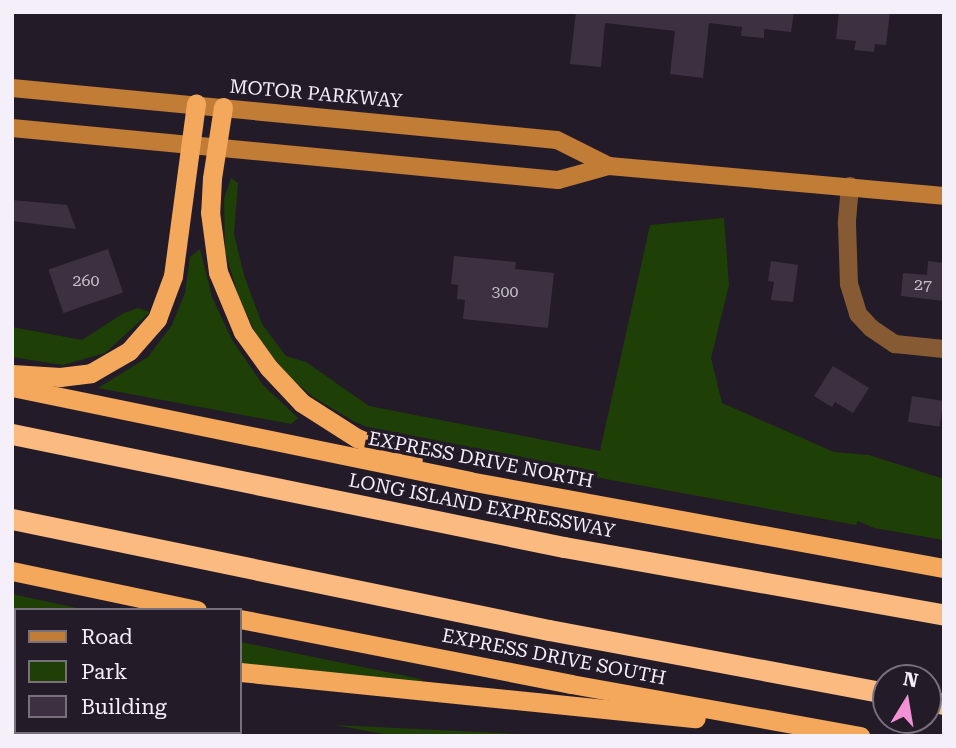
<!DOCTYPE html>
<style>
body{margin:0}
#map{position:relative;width:956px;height:748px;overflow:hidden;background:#241b29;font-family:"Roboto Serif",serif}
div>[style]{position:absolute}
.green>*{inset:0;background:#1e3f05}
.building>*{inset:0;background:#3b3140;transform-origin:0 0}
.minor>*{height:18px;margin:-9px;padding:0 9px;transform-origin:9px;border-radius:9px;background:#865b33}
.secondary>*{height:18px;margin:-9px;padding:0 9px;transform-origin:9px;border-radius:9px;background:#c17c36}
.trunk>*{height:19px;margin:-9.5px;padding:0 9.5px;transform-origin:9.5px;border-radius:9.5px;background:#f4a85b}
.motorway>*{height:21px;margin:-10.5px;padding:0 10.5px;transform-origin:10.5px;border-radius:10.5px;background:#fbbb80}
span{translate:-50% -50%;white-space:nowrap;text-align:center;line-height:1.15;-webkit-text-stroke:7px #241b29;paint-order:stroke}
.number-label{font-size:16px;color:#c6c0cb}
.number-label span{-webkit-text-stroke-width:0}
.street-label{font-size:19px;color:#f5eff9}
.frame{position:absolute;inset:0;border:14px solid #f5eff9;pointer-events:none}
.legend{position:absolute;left:14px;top:608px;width:228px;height:126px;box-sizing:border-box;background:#241b29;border:2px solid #78707c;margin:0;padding:9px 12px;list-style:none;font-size:21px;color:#f5eff9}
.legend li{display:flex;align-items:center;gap:14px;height:35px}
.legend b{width:35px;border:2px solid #78707c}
.north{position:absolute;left:872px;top:664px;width:70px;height:70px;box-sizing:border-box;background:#241b29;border:2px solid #78707c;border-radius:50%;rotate:11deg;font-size:19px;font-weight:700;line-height:28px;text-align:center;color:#f5eff9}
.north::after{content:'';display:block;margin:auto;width:24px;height:32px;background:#f391d6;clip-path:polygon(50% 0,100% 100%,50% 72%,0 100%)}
</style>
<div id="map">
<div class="green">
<i style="clip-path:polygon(231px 178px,238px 183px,234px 234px,244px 275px,262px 324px,286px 356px,306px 362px,369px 406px,600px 451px,650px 225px,724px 218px,729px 285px,711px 358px,722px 403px,834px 452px,869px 455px,944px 479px,944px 540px,874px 528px,858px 521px,856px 525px,529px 465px,529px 459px,506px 460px,398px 440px,355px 422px,313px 397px,285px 373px,256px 334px,238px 295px,225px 251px,224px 199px)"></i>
<i style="clip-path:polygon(200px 249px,212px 297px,232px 340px,263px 385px,298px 418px,291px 424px,98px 388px,148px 357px,172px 325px,185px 293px,190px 257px)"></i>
<i style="clip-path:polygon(138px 308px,150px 312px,105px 353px,63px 365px,12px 357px,12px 327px,82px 340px,124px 313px)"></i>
<i style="clip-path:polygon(12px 594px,86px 610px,16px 610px,16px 625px,12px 624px)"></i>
<i style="clip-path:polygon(240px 642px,421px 679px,423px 683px,240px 664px)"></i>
<i style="clip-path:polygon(334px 725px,562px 736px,565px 736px,395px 736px)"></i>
</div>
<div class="building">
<i style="clip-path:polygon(576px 12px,794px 12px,791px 32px,764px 29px,764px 38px,741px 36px,742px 27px,709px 23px,703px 78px,670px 74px,675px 31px,605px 23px,601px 67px,570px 64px)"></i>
<i style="clip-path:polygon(839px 12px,890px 12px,886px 45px,875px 44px,874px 52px,854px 50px,856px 41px,836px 39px)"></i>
<i style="clip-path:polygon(12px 200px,67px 205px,76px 229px,12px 221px)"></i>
<i style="left:108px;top:249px;width:46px;height:63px;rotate:71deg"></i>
<i style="clip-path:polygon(454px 256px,516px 262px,515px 269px,554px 273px,548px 328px,463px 319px,465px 300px,457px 299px,458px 285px,451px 284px)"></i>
<i style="clip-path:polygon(771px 261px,798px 265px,793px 302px,771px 300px,774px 282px,768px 281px)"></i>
<i style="clip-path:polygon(928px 261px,944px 263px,944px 301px,901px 296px,903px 273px,927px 275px)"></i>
<i style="clip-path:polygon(833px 366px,869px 388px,853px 413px,835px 402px,832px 407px,814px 396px)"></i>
<i style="left:912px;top:396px;width:32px;height:26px;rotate:9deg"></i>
</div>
<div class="minor">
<i style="left:850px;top:186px;width:38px;rotate:95deg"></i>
<i style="left:847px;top:224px;width:60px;rotate:88.1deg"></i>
<i style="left:849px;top:284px;width:31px;rotate:73deg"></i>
<i style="left:858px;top:314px;width:19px;rotate:47deg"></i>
<i style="left:871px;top:328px;width:29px;rotate:34deg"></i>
<i style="left:895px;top:344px;width:49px;rotate:5.8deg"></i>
</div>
<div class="secondary">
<i style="left:12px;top:88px;width:547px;rotate:5.45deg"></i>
<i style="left:557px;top:140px;width:58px;rotate:26.6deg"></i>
<i style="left:12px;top:128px;width:548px;rotate:5.44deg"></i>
<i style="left:558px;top:180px;width:53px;rotate:-15.4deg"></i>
<i style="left:609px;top:166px;width:336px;rotate:5.1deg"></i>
</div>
<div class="trunk">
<i style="left:223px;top:107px;width:72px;rotate:98.8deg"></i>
<i style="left:212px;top:178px;width:34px;rotate:93deg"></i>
<i style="left:210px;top:212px;width:61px;rotate:82.4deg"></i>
<i style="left:218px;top:272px;width:65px;rotate:67.4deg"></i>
<i style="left:243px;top:332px;width:44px;rotate:54.2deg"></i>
<i style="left:269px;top:368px;width:48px;rotate:46.7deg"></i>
<i style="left:302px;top:403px;width:65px;rotate:32.5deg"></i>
<i style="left:357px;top:438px;width:60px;rotate:21.4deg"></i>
<i style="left:12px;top:374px;width:48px;rotate:3.6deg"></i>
<i style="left:60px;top:377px;width:31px;rotate:-7deg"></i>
<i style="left:91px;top:373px;width:44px;rotate:-30.1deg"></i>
<i style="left:129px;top:351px;width:43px;rotate:-48.8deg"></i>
<i style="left:157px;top:319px;width:46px;rotate:-69.6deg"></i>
<i style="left:173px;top:276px;width:174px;rotate:-82.4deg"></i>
<i style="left:12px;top:387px;width:467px;rotate:11.6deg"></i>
<i style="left:469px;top:481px;width:483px;rotate:10.4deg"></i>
<i style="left:12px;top:571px;width:189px;rotate:11.9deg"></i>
<i style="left:240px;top:619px;width:337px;rotate:11.1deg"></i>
<i style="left:571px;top:684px;width:294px;rotate:10.2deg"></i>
<i style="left:12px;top:637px;width:4px"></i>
<i style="left:240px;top:672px;width:458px;rotate:5.8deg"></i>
</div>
<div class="motorway">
<i style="left:12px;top:434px;width:563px;rotate:11.57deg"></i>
<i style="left:564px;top:547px;width:386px;rotate:10.1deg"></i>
<i style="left:12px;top:519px;width:548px;rotate:11.68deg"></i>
<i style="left:549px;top:630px;width:343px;rotate:10.6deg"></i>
<i style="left:928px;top:701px;width:16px;rotate:11deg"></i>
</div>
<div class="number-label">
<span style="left:86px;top:281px">260</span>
<span style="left:923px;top:285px">27</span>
<span style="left:505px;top:292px">300</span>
</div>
<div class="street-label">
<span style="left:316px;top:94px;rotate:5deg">MOTOR PARKWAY</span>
<span style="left:481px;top:460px;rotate:11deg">EXPRESS DRIVE NORTH</span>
<span style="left:482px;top:506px;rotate:11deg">LONG ISLAND EXPRESSWAY</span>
<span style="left:554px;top:657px;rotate:11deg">EXPRESS DRIVE SOUTH</span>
</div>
<div class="frame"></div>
<ul class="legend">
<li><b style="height:9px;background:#c17c36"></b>Road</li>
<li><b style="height:19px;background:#1e3f05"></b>Park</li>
<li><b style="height:19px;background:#3b3140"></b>Building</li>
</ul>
<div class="north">N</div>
</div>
